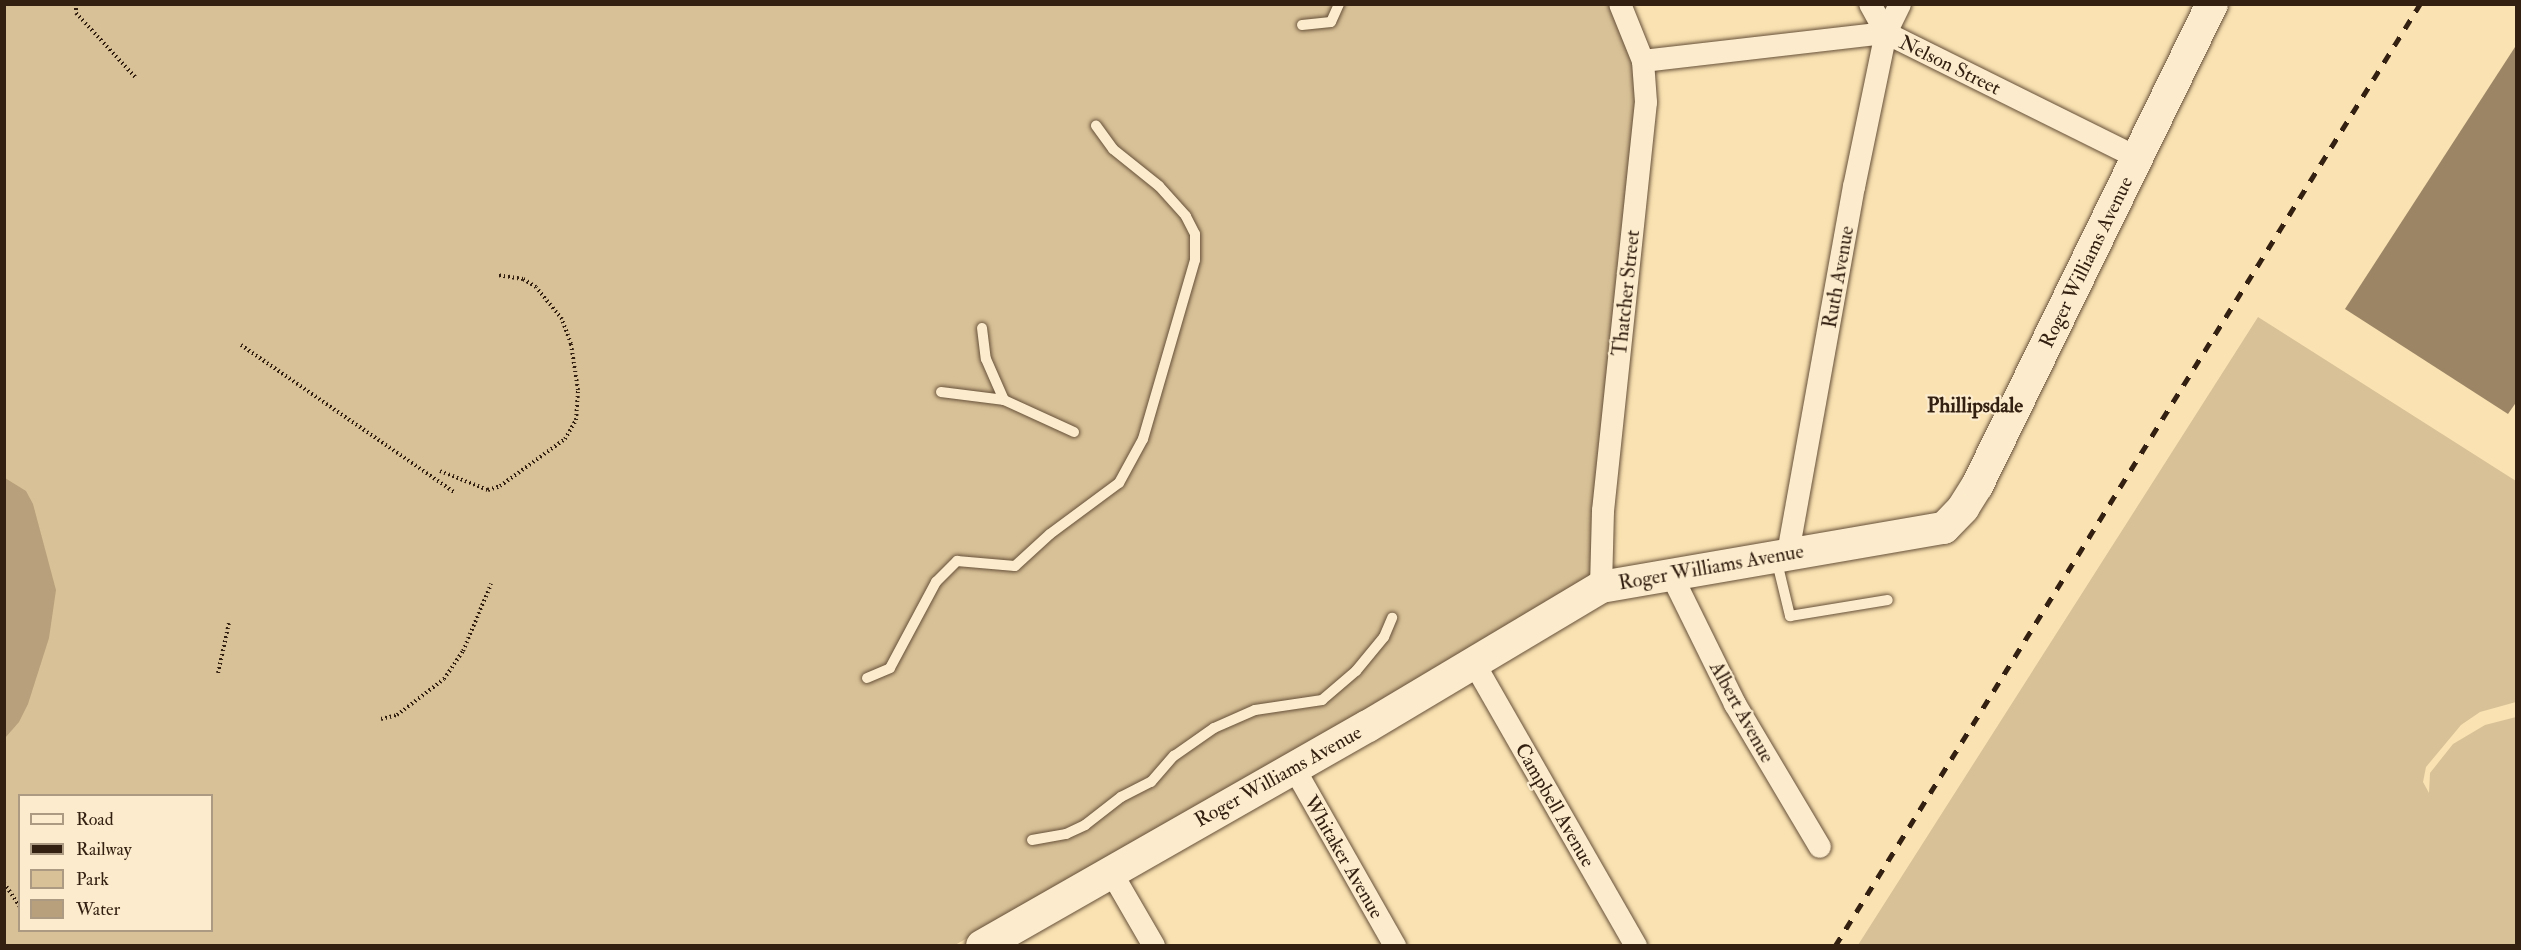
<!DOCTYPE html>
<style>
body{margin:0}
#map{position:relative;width:2521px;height:950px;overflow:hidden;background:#fae2b2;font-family:"IM FELL Double Pica",serif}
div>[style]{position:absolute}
.green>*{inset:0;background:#d8c197}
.water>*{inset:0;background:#b7a07b}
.building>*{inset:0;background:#9b8565}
.path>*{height:4px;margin-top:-2px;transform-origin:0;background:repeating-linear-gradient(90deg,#342011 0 1.5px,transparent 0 4.5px)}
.roads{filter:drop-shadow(0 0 2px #665039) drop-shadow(0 0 2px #665039)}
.service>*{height:10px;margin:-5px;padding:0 5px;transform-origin:5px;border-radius:5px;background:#fceccd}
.minor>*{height:22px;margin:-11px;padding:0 11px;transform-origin:11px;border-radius:11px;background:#fceccd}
.secondary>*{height:32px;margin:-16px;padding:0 16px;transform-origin:16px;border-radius:16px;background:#fceccd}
.rail>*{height:4.5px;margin-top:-2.25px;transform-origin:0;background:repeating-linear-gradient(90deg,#342011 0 10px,transparent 0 20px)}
span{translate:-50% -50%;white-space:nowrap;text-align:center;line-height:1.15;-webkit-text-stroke:4.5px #fceccd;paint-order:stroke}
.street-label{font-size:20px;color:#342011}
.neighbourhood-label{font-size:21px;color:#342011;font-weight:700}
.frame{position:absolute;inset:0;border:6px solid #342011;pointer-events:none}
.legend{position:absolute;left:18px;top:794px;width:195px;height:138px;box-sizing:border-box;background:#fceccd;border:2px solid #ac9a82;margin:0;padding:8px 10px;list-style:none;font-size:18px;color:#342011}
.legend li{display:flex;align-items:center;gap:12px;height:30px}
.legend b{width:30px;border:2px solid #ac9a82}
</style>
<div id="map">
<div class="green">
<i style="clip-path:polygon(evenodd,5px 5px,1628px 5px,1649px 56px,1603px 580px,955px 945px,5px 946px,5px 5px,20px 796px,212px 796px,212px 930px,20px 930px,20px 796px)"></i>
<i style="clip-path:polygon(2258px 317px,2516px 481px,2516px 702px,2480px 712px,2461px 725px,2426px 767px,2423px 782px,2429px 793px,2430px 773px,2453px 744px,2485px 725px,2516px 717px,2516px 945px,1858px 945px)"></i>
</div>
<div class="water">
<i style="clip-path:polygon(5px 478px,26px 491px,33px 504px,56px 590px,49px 638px,28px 704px,19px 722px,5px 738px)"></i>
</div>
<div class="building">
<i style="clip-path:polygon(2517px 44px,2517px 401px,2508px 414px,2345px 309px)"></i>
</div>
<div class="path">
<i style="left:76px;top:4px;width:9px;rotate:90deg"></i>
<i style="left:76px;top:13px;width:88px;rotate:47.3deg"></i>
<i style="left:241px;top:345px;width:259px;rotate:34.6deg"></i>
<i style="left:440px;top:471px;width:52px;rotate:21.6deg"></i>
<i style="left:488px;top:490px;width:13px;rotate:-18deg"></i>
<i style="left:500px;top:486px;width:80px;rotate:-35.9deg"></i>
<i style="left:565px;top:439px;width:22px;rotate:-60deg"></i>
<i style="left:576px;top:420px;width:30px;rotate:-86deg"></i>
<i style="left:578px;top:390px;width:47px;rotate:-98.7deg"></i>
<i style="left:571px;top:344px;width:27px;rotate:-110deg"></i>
<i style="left:562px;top:319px;width:41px;rotate:-129.1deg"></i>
<i style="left:536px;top:287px;width:15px;rotate:-148deg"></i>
<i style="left:523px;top:279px;width:26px;rotate:-171deg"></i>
<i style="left:218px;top:673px;width:51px;rotate:-77.6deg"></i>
<i style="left:381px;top:719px;width:16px;rotate:-14deg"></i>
<i style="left:397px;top:715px;width:59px;rotate:-37.5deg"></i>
<i style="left:444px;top:679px;width:34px;rotate:-56deg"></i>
<i style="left:463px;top:651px;width:73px;rotate:-67.3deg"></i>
<i style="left:4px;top:883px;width:29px;rotate:56deg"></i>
<i style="left:50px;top:930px;width:8px"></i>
</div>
<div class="roads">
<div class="service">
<i style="left:1302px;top:25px;width:29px;rotate:-6deg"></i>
<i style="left:1331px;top:22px;width:20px;rotate:-66deg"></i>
<i style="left:982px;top:328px;width:31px;rotate:83deg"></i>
<i style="left:986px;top:359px;width:45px;rotate:66.3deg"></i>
<i style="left:941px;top:392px;width:64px;rotate:7.2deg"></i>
<i style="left:1004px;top:400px;width:77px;rotate:24.6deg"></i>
<i style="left:1776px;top:558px;width:60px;rotate:76.4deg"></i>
<i style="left:1790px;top:616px;width:99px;rotate:-9.3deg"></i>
<i style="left:867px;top:678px;width:25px;rotate:-23deg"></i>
<i style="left:890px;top:668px;width:98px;rotate:-61.9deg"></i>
<i style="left:936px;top:582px;width:30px;rotate:-45deg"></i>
<i style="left:957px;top:561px;width:58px;rotate:4.9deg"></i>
<i style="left:1015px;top:566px;width:47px;rotate:-42.4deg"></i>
<i style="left:1050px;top:534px;width:86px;rotate:-36.5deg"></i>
<i style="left:1119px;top:483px;width:50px;rotate:-61.4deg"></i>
<i style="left:1143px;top:439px;width:186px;rotate:-73.8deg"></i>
<i style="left:1195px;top:260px;width:26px;rotate:-90deg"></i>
<i style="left:1195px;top:234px;width:20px;rotate:-117deg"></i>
<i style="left:1186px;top:216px;width:40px;rotate:-132deg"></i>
<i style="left:1159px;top:186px;width:59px;rotate:-141.2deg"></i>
<i style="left:1113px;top:149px;width:29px;rotate:-126deg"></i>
<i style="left:1032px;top:840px;width:35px;rotate:-10deg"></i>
<i style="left:1066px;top:834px;width:21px;rotate:-25deg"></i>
<i style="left:1085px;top:825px;width:46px;rotate:-37.9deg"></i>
<i style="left:1121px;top:797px;width:34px;rotate:-27deg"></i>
<i style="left:1151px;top:782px;width:35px;rotate:-49deg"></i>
<i style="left:1174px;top:756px;width:49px;rotate:-35deg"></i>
<i style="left:1214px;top:728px;width:45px;rotate:-23.7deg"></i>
<i style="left:1255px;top:710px;width:68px;rotate:-8.5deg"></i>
<i style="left:1322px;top:700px;width:45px;rotate:-40.5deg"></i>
<i style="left:1356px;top:671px;width:44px;rotate:-50.5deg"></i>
<i style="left:1384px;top:637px;width:21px;rotate:-67deg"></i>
</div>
<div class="minor">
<i style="left:1870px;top:4px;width:33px;rotate:61deg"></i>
<i style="left:1643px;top:61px;width:245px;rotate:-6.6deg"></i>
<i style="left:1886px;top:33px;width:279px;rotate:26.4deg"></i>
<i style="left:1788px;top:553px;width:372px;rotate:-79.8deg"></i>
<i style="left:1854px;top:187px;width:157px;rotate:-78.3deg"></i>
<i style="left:1886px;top:33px;width:32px;rotate:-64deg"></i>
<i style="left:1671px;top:574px;width:145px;rotate:63.8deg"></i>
<i style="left:1735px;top:704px;width:166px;rotate:59.3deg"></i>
<i style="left:1601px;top:587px;width:76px;rotate:-88.5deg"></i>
<i style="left:1603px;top:511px;width:411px;rotate:-84deg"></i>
<i style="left:1646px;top:102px;width:41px;rotate:-94.2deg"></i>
<i style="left:1643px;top:61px;width:61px;rotate:-112deg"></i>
<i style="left:1474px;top:663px;width:326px;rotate:60.2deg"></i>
<i style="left:1294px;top:768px;width:205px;rotate:60.4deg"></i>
<i style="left:1110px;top:870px;width:88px;rotate:59.9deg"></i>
</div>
<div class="secondary">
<i style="left:982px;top:946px;width:444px;rotate:-29.7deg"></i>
<i style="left:1368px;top:726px;width:271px;rotate:-30.8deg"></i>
<i style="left:1601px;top:587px;width:348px;rotate:-9.8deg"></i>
<i style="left:1944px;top:528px;width:28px;rotate:-46deg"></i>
<i style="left:1963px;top:508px;width:26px;rotate:-58deg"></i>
<i style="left:1977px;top:486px;width:536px;rotate:-64.01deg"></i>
</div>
</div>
<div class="rail">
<i style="left:1835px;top:946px;width:1109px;rotate:-58.16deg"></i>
</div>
<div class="street-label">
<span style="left:1950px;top:65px;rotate:26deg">Nelson Street</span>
<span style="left:2086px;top:262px;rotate:-64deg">Roger Williams Avenue</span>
<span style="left:1838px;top:277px;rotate:-80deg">Ruth Avenue</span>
<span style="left:1626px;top:293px;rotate:-84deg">Thatcher Street</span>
<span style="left:1711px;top:567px;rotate:-10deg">Roger Williams Avenue</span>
<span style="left:1742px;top:712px;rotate:61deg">Albert Avenue</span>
<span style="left:1278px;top:776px;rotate:-29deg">Roger Williams Avenue</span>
<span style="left:1555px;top:805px;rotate:60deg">Campbell Avenue</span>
<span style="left:1344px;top:857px;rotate:60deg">Whitaker Avenue</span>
</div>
<div class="neighbourhood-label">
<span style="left:1975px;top:406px">Phillipsdale</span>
</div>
<div class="frame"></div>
<ul class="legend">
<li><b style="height:8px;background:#fceccd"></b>Road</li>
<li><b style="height:8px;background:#342011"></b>Railway</li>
<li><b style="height:16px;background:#d8c197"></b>Park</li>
<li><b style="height:16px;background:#b7a07b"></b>Water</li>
</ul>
</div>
